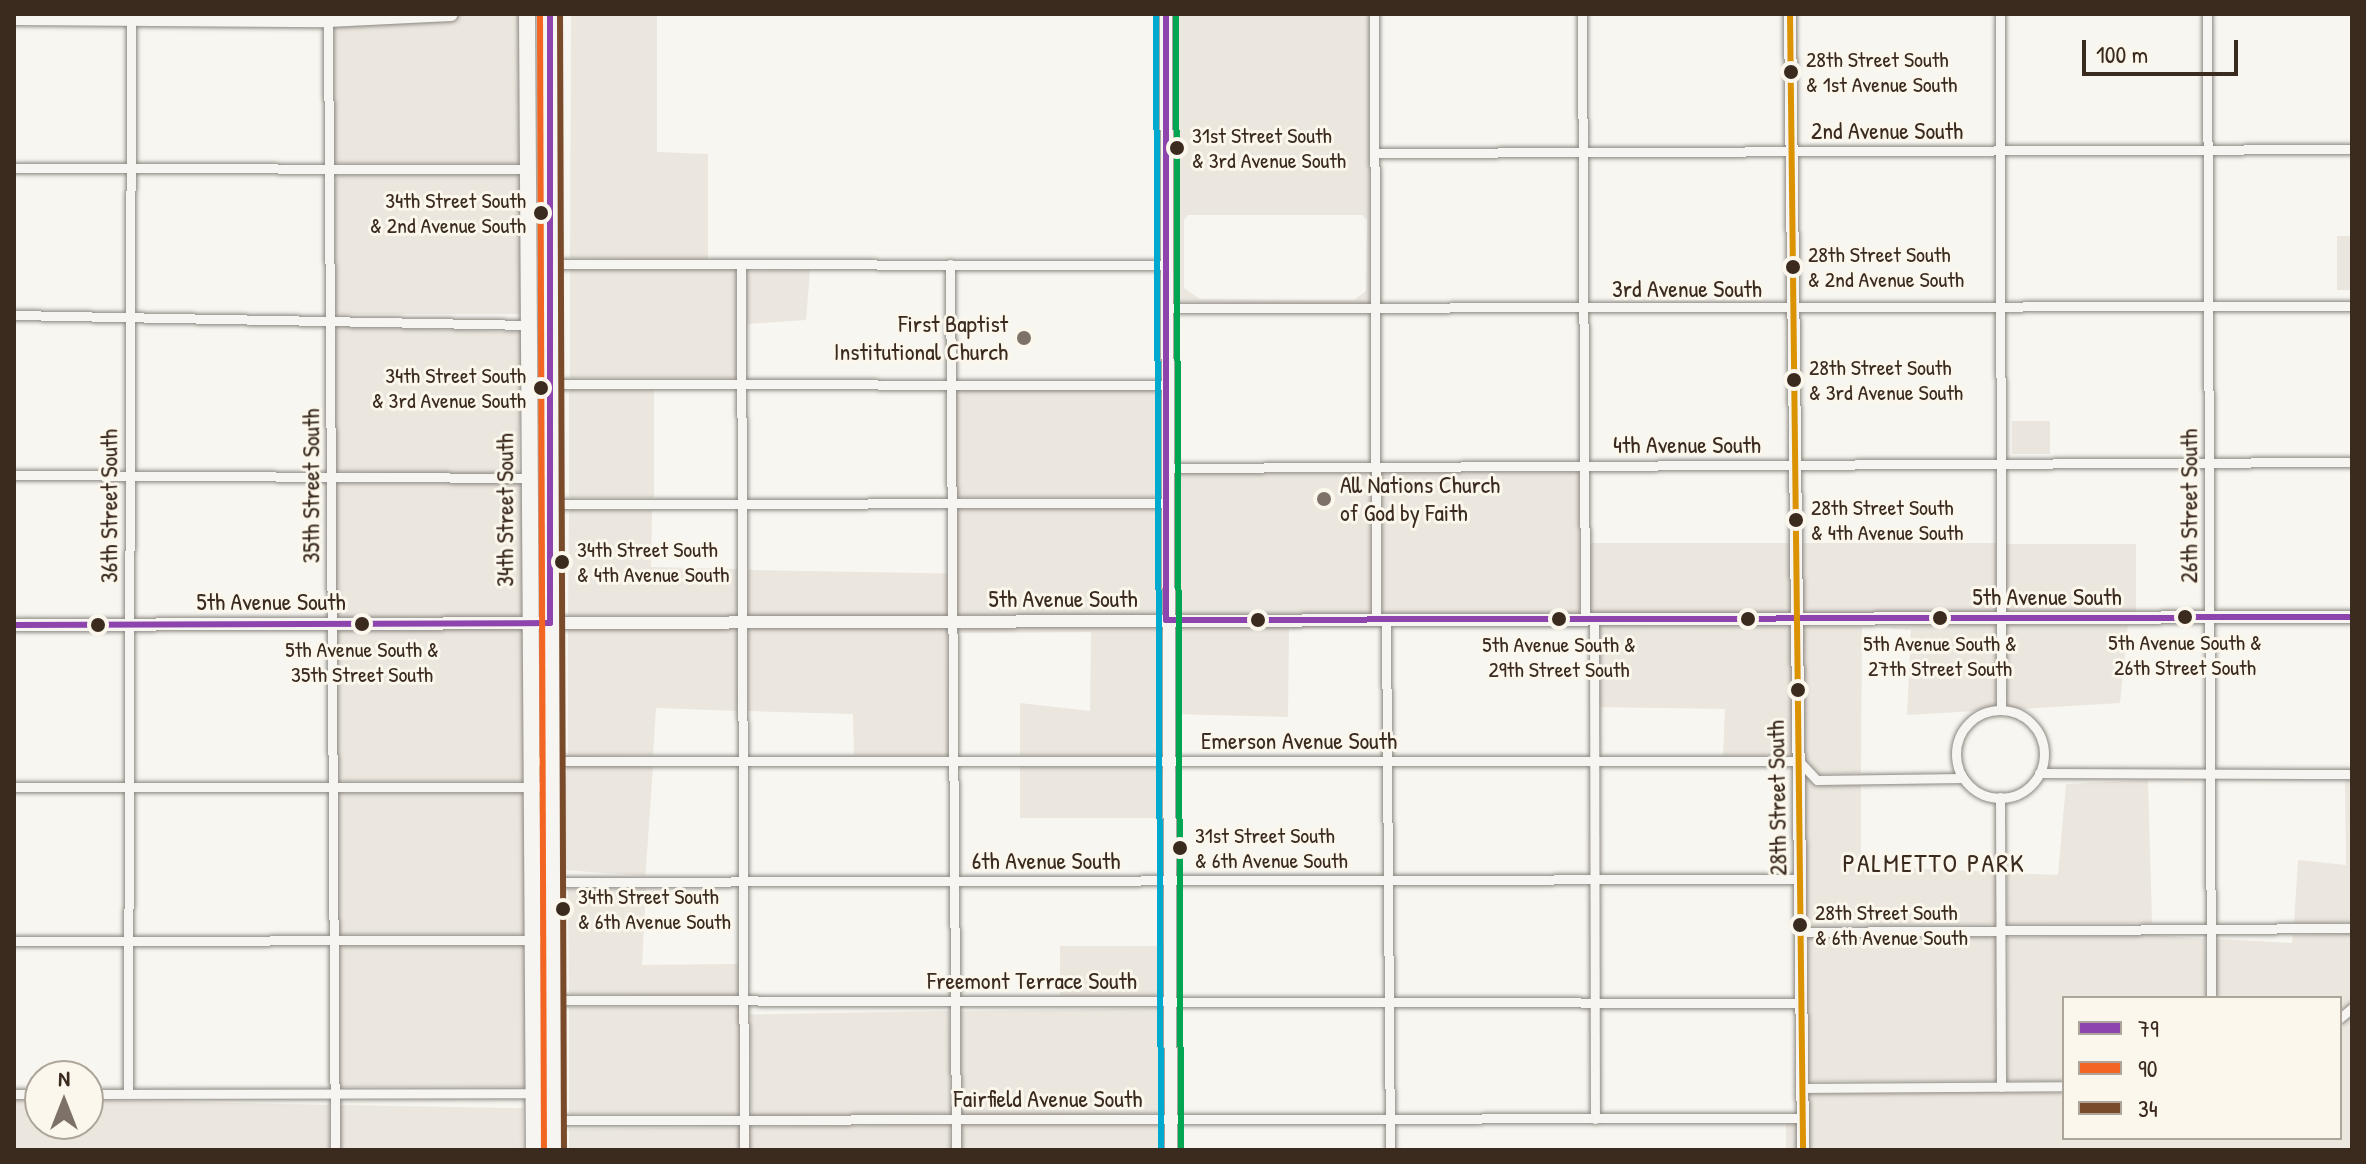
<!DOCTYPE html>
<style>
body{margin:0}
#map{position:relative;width:2366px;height:1164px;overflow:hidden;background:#f8f6f0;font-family:"Patrick Hand",sans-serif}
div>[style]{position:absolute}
.built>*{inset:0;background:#ebe6de;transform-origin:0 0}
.green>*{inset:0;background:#eae6dd;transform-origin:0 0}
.roads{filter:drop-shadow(0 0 2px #8b8781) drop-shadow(0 0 2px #8b8781)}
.street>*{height:9px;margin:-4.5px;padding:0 4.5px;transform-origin:4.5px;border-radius:4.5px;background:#f6f5f1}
.street>.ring{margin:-4.5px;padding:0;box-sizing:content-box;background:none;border:9px solid #f6f5f1;border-radius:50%}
.secondary>*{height:12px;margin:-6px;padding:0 6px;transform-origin:6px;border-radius:6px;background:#f6f5f1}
.primary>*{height:14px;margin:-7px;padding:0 7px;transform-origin:7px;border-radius:7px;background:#f6f5f1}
.highway>*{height:16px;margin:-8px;padding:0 8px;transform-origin:8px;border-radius:8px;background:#f6f5f1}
.bus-1>*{height:6px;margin:-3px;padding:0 3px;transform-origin:3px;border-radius:3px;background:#8e44ad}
.bus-2>*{height:6px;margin:-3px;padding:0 3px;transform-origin:3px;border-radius:3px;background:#f26522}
.bus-3>*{height:6px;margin:-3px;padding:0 3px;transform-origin:3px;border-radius:3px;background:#7a4b2a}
.bus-4>*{height:6px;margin:-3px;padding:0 3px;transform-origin:3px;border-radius:3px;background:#db9304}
.bus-5>*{height:6px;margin:-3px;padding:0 3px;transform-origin:3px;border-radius:3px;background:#00a9ce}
.bus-6>*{height:6px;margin:-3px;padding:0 3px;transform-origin:3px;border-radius:3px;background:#00a651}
.dots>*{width:22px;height:22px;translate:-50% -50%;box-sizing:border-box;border:4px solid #fbf7ec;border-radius:50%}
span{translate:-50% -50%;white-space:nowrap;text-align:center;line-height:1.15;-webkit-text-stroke:6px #fbf7ec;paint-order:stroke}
.bus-label{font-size:22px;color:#3b2a1e}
.left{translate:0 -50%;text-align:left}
.right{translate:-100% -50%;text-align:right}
.street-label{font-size:24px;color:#3b2a1e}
.poi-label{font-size:24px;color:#3b2a1e}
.neighbourhood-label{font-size:26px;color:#3b2a1e;letter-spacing:2px}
.frame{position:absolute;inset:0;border:16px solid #3b2a1e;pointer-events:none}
.legend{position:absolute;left:2062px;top:996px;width:280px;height:144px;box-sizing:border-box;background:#fbf7ec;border:2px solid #aea59a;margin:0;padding:10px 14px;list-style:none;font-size:24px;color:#3b2a1e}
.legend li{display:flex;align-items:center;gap:16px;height:40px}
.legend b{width:40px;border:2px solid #aea59a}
.north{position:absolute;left:24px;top:1060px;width:80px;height:80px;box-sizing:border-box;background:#fbf7ec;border:2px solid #aea59a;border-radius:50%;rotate:0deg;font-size:22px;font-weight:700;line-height:32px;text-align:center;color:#3b2a1e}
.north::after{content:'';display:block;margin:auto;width:28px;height:36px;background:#7d7168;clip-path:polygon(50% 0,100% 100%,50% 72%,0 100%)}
.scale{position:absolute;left:2082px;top:40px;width:156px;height:36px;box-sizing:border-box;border:4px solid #3b2a1e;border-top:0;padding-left:10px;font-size:24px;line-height:28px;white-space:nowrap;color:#3b2a1e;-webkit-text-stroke:6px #fbf7ec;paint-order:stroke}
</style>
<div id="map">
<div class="built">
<i style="left:522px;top:14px;width:149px;height:188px;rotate:90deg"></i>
<i style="clip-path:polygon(571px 14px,657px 14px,657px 152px,708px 154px,708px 259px,570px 258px)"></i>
<i style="clip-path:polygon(evenodd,1172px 14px,1369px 14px,1369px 304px,1179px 302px,1172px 264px,1172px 14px,1188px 215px,1362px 215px,1367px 220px,1366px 291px,1354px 300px,1200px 299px,1184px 288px,1184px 220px,1188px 215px)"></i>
<i style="left:335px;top:175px;width:188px;height:139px"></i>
<i style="left:570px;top:270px;width:166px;height:108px"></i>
<i style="clip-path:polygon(810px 270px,806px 320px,747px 324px,747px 271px)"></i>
<i style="left:336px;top:326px;width:187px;height:145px;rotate:2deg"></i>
<i style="left:569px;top:390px;width:85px;height:108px"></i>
<i style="left:956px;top:390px;width:205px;height:107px"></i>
<i style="left:1579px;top:472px;width:141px;height:197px;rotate:90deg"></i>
<i style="left:1371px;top:473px;width:141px;height:199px;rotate:90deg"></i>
<i style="left:336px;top:483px;width:188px;height:134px"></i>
<i style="left:957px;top:509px;width:204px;height:106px"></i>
<i style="clip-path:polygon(569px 510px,652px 510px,651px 567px,737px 569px,737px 616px,568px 616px)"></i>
<i style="left:1590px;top:543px;width:201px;height:70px"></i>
<i style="left:1801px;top:543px;width:195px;height:72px"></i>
<i style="left:2006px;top:544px;width:130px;height:69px"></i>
<i style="left:748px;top:570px;width:199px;height:46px;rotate:1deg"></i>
<i style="clip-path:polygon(1599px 625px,1791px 627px,1793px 755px,1723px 755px,1725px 709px,1600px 707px)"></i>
<i style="clip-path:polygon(1996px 625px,1996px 705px,1975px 711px,1907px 715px,1911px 630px,1870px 627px)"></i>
<i style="clip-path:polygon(2007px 625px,2128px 625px,2120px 703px,2020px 709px,2006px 705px)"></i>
<i style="clip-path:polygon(1161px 626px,1162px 755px,1020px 755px,1020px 703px,1090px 711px,1091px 632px,958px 633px,958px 627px)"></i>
<i style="clip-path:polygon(1172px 626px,1381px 626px,1381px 628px,1289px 629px,1288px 717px,1173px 714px)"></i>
<i style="clip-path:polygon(947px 627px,948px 755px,854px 755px,853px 714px,748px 711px,748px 628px)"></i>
<i style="clip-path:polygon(1802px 627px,1862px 627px,1861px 773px,1819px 774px,1804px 759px)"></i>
<i style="clip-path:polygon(568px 628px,737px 628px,738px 711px,656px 708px,653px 755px,568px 756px)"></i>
<i style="left:337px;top:629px;width:188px;height:152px"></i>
<i style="left:653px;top:767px;width:109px;height:86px;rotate:94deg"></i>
<i style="left:1020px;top:767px;width:142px;height:51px"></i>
<i style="clip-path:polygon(1804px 775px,1817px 786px,1861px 785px,1861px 866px,1996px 872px,1997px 924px,1806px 926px)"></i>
<i style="clip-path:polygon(2148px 780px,2152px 923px,2007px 924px,2007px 873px,2058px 875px,2066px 784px)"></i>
<i style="clip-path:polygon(2345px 780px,2352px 780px,2352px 922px,2294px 923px,2298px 860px,2346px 865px)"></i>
<i style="left:338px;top:793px;width:188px;height:141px"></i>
<i style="clip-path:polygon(568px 888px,646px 888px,642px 965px,738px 964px,738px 995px,569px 994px)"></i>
<i style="clip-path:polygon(2352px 934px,2352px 1001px,2340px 1011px,2340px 998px,2216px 998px,2216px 939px,2292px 943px,2293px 935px)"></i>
<i style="clip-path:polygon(2153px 935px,2205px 939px,2206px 998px,2064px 998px,2064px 1081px,2007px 1081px,2008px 937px)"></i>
<i style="left:1997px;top:937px;width:144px;height:191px;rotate:90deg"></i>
<i style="left:339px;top:946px;width:186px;height:141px"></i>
<i style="left:1164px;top:946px;width:50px;height:104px;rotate:90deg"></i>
<i style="left:569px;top:1007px;width:170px;height:107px"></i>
<i style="left:1164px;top:1008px;width:105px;height:204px;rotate:89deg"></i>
<i style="left:949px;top:1011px;width:102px;height:199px;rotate:89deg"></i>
<i style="clip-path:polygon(2352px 1016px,2352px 1150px,1808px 1150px,1808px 1094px,2064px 1093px,2064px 1138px,2340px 1138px,2340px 1025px)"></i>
<i style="clip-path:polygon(14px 1100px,40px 1100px,40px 1124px,88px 1124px,88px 1100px,329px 1105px,330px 1150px,14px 1150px)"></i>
<i style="left:340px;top:1105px;width:183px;height:45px;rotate:1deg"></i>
<i style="left:1786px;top:1124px;width:11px;height:26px"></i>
<i style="clip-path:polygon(950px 1125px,950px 1150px,569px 1150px,569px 1129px)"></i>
<i style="left:961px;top:1125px;width:205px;height:25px"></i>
</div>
<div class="green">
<i style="left:2337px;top:236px;width:15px;height:54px"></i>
<i style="left:2012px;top:421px;width:38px;height:33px"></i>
</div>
<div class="roads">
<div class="street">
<i style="left:1374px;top:14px;width:606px;rotate:89.81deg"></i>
<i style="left:1582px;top:14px;width:605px;rotate:89.72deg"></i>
<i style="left:2000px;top:14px;width:696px;rotate:89.92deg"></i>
<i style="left:2207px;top:14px;width:984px;rotate:89.77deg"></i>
<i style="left:328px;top:17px;width:1133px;rotate:89.65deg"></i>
<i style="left:1374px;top:153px;width:978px;rotate:-0.23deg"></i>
<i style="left:14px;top:168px;width:514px;rotate:0.11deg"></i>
<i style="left:550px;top:264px;width:617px;rotate:0.09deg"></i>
<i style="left:950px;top:264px;width:886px;rotate:89.61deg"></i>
<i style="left:741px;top:265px;width:885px;rotate:89.81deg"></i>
<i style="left:1167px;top:308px;width:1185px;rotate:-0.1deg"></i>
<i style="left:14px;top:315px;width:514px;rotate:1.11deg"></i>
<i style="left:551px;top:384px;width:616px;rotate:0.09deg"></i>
<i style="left:1166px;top:468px;width:1186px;rotate:-0.29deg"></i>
<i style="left:14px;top:475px;width:515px;rotate:0.33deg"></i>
<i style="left:551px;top:504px;width:615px;rotate:-0.09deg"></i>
<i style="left:1594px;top:619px;width:500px;rotate:89.89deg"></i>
<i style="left:1386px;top:620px;width:530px;rotate:89.57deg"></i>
<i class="ring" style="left:1956px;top:710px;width:79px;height:79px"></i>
<i style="left:531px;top:761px;width:1268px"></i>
<i style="left:1799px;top:761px;width:26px;rotate:47deg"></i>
<i style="left:1817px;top:780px;width:146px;rotate:-0.8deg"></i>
<i style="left:2039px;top:773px;width:313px;rotate:0.2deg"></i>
<i style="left:14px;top:787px;width:537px"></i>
<i style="left:2000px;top:797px;width:290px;rotate:89.8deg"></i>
<i style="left:531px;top:882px;width:1269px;rotate:-0.14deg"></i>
<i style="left:1800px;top:932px;width:552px;rotate:-0.42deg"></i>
<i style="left:14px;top:941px;width:537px;rotate:-0.11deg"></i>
<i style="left:551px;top:1000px;width:1250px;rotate:0.14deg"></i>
<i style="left:2340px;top:1018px;width:16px;rotate:-40deg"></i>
<i style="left:1802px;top:1088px;width:262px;rotate:-0.4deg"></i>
<i style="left:14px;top:1094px;width:26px"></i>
<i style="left:88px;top:1094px;width:466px;rotate:-0.1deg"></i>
<i style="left:128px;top:1094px;width:1080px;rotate:-89.84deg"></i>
<i style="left:534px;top:1120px;width:1269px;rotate:-0.09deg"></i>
</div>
<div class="secondary">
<i style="left:1166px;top:14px;width:1136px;rotate:89.75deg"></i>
<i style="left:1790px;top:14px;width:1136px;rotate:89.34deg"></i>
<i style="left:14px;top:625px;width:2338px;rotate:-0.2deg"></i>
</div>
<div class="primary">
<i style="left:14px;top:18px;width:314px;rotate:0.4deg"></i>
<i style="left:328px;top:20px;width:123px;rotate:-2.8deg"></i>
</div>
<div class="highway">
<i style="left:527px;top:14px;width:1136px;rotate:89.65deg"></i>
<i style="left:550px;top:14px;width:1136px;rotate:89.8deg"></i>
</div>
</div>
<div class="bus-1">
<i style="left:1166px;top:14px;width:606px;rotate:90deg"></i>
<i style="left:1166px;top:620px;width:1186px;rotate:-0.14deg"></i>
<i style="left:14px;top:625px;width:536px;rotate:-0.21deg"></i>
<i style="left:550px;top:623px;width:609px;rotate:-90deg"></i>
</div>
<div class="bus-2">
<i style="left:540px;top:14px;width:1136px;rotate:89.8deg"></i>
</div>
<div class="bus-3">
<i style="left:560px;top:14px;width:1136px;rotate:89.8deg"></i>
</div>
<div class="bus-4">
<i style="left:1790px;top:14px;width:1136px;rotate:89.34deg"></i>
</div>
<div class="bus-5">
<i style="left:1156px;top:14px;width:1136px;rotate:89.75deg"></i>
</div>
<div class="bus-6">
<i style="left:1176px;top:14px;width:1136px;rotate:89.75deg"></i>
</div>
<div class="dots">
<i style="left:1791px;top:72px;background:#3b2a1e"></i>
<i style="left:1177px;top:148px;background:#3b2a1e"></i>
<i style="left:541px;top:213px;background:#3b2a1e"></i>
<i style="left:1793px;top:267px;background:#3b2a1e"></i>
<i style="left:1024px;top:338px;background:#7d7168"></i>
<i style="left:1794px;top:380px;background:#3b2a1e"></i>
<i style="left:541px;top:388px;background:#3b2a1e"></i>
<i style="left:1324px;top:499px;background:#7d7168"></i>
<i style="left:1796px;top:520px;background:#3b2a1e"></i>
<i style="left:562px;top:562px;background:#3b2a1e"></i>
<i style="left:2185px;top:617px;background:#3b2a1e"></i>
<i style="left:1940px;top:618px;background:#3b2a1e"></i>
<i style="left:1559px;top:619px;background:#3b2a1e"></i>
<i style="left:1748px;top:619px;background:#3b2a1e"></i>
<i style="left:1258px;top:620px;background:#3b2a1e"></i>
<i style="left:362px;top:624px;background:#3b2a1e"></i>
<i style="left:98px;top:625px;background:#3b2a1e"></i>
<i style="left:1798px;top:690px;background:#3b2a1e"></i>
<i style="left:1180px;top:848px;background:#3b2a1e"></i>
<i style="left:563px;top:909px;background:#3b2a1e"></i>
<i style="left:1800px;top:925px;background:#3b2a1e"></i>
</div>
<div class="bus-label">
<span class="left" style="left:1806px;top:72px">28th Street South<br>&amp; 1st Avenue South</span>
<span class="left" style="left:1192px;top:148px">31st Street South<br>&amp; 3rd Avenue South</span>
<span class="right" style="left:526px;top:213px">34th Street South<br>&amp; 2nd Avenue South</span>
<span class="left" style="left:1808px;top:267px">28th Street South<br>&amp; 2nd Avenue South</span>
<span class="left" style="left:1809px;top:380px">28th Street South<br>&amp; 3rd Avenue South</span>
<span class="right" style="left:526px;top:388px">34th Street South<br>&amp; 3rd Avenue South</span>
<span class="left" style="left:1811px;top:520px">28th Street South<br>&amp; 4th Avenue South</span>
<span class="left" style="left:577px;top:562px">34th Street South<br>&amp; 4th Avenue South</span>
<span style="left:2185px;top:655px">5th Avenue South &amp;<br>26th Street South</span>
<span style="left:1940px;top:656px">5th Avenue South &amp;<br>27th Street South</span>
<span style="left:1559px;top:657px">5th Avenue South &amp;<br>29th Street South</span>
<span style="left:362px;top:662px">5th Avenue South &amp;<br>35th Street South</span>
<span class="left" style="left:1195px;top:848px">31st Street South<br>&amp; 6th Avenue South</span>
<span class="left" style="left:578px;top:909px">34th Street South<br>&amp; 6th Avenue South</span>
<span class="left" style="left:1815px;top:925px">28th Street South<br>&amp; 6th Avenue South</span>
</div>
<div class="street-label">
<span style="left:1887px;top:131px">2nd Avenue South</span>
<span style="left:1687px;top:289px">3rd Avenue South</span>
<span style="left:1687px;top:445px">4th Avenue South</span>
<span style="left:311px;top:486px;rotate:-90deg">35th Street South</span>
<span style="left:109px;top:506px;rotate:-90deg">36th Street South</span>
<span style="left:2189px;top:506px;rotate:-90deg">26th Street South</span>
<span style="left:505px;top:510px;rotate:-90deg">34th Street South</span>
<span style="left:2047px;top:597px">5th Avenue South</span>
<span style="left:1063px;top:599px">5th Avenue South</span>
<span style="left:271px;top:602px">5th Avenue South</span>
<span style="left:1299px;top:741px">Emerson Avenue South</span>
<span style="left:1777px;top:798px;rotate:-91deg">28th Street South</span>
<span style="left:1046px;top:861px">6th Avenue South</span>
<span style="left:1032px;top:981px">Freemont Terrace South</span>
<span style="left:1048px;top:1099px">Fairfield Avenue South</span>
</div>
<div class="poi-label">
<span class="right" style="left:1008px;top:338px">First Baptist<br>Institutional Church</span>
<span class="left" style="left:1340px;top:499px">All Nations Church<br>of God by Faith</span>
</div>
<div class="neighbourhood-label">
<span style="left:1934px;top:863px">PALMETTO PARK</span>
</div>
<div class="frame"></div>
<ul class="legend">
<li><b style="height:10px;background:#8e44ad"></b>79</li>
<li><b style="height:10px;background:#f26522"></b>90</li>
<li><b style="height:10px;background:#7a4b2a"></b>34</li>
</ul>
<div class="north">N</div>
<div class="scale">100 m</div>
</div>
